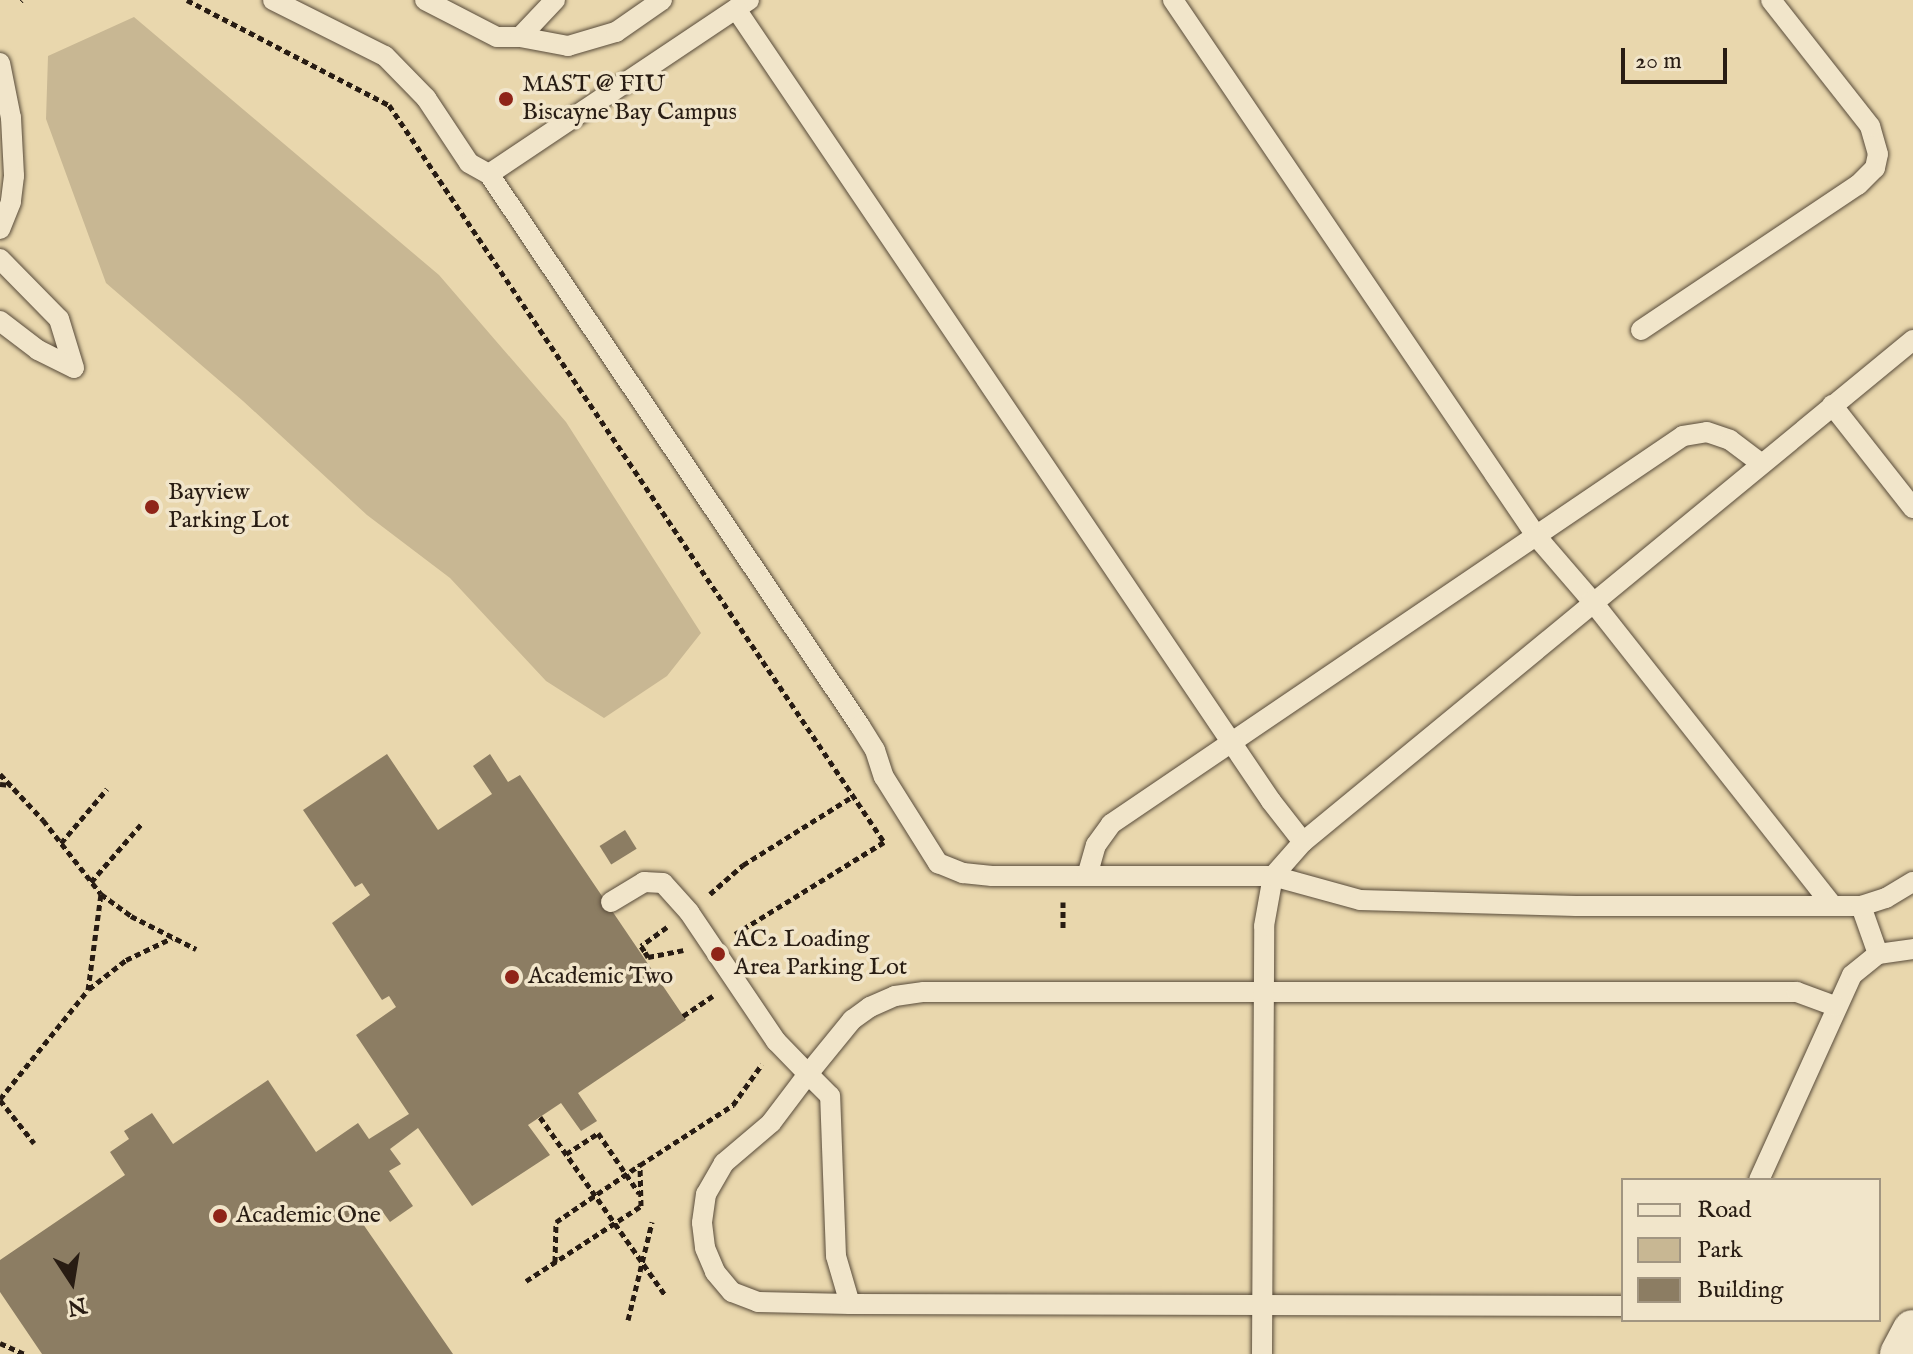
<!DOCTYPE html>
<style>
body{margin:0}
#map{position:relative;width:1913px;height:1354px;overflow:hidden;background:#e9d7ad;font-family:"IM FELL English",serif}
div>[style]{position:absolute}
.green>*{inset:0;background:#c8b793}
.building>*{inset:0;background:#8c7d63;transform-origin:0 0}
.path>*{height:5px;margin-top:-2.5px;transform-origin:0;background:repeating-linear-gradient(90deg,#281c13 0 6px,transparent 0 10px)}
.roads{filter:drop-shadow(0 0 2px #584b3a) drop-shadow(0 0 2px #584b3a)}
.lane>*{height:20px;margin:-10px;padding:0 10px;transform-origin:10px;border-radius:10px;background:#f1e5ca}
.street>*{height:40px;margin:-20px;padding:0 20px;transform-origin:20px;border-radius:20px;background:#f1e5ca}
.dots>*{width:22px;height:22px;translate:-50% -50%;box-sizing:border-box;border:4px solid #f1e5ca;border-radius:50%}
span{translate:-50% -50%;white-space:nowrap;text-align:center;line-height:1.15;-webkit-text-stroke:7px #f1e5ca;paint-order:stroke}
.poi-label{font-size:24px;color:#281c13}
.left{translate:0 -50%;text-align:left}
.legend{position:absolute;left:1621px;top:1178px;width:260px;height:144px;box-sizing:border-box;background:#f1e5ca;border:2px solid #a19581;margin:0;padding:10px 14px;list-style:none;font-size:24px;color:#281c13}
.legend li{display:flex;align-items:center;gap:16px;height:40px}
.legend b{width:40px;border:2px solid #a19581}
.north{position:absolute;left:32px;top:1242px;width:80px;height:80px;-webkit-text-stroke:6px #f1e5ca;paint-order:stroke;rotate:168deg;font-size:22px;font-weight:700;line-height:32px;text-align:center;color:#281c13}
.north::after{content:'';display:block;margin:auto;width:28px;height:36px;background:#281c13;clip-path:polygon(50% 0,100% 100%,50% 72%,0 100%)}
.scale{position:absolute;left:1621px;top:48px;width:106px;height:36px;box-sizing:border-box;border:4px solid #281c13;border-top:0;padding-left:10px;font-size:24px;line-height:28px;white-space:nowrap;color:#281c13;-webkit-text-stroke:6px #f1e5ca;paint-order:stroke}
</style>
<div id="map">
<div class="green">
<i style="clip-path:polygon(134px 17px,439px 275px,566px 422px,701px 633px,667px 676px,604px 718px,546px 681px,450px 578px,367px 515px,243px 401px,106px 283px,46px 119px,48px 56px)"></i>
</div>
<div class="building">
<i style="clip-path:polygon(387px 754px,438px 830px,492px 794px,473px 766px,490px 754px,508px 782px,520px 775px,686px 1020px,578px 1093px,597px 1121px,581px 1131px,561px 1103px,528px 1125px,550px 1155px,472px 1206px,418px 1128px,390px 1149px,401px 1164px,389px 1171px,413px 1206px,390px 1222px,382px 1211px,363px 1224px,453px 1354px,42px 1354px,0 1292px,0 1260px,125px 1175px,110px 1152px,129px 1139px,124px 1131px,152px 1113px,173px 1144px,268px 1080px,316px 1152px,358px 1123px,369px 1139px,409px 1114px,356px 1035px,396px 1007px,389px 996px,382px 1000px,332px 923px,370px 895px,362px 883px,355px 887px,303px 810px)"></i>
<i style="left:625px;top:830px;width:22px;height:30px;rotate:58deg"></i>
</div>
<div class="path">
<i style="left:187px;top:0;width:228px;rotate:27.5deg"></i>
<i style="left:389px;top:105px;width:888px;rotate:56.11deg"></i>
<i style="left:884px;top:842px;width:175px;rotate:148.3deg"></i>
<i style="left:21px;top:1px;width:1px;rotate:-45deg"></i>
<i style="left:0;top:774px;width:63px;rotate:46.9deg"></i>
<i style="left:43px;top:820px;width:94px;rotate:51.9deg"></i>
<i style="left:101px;top:894px;width:37px;rotate:36deg"></i>
<i style="left:131px;top:916px;width:73px;rotate:26.9deg"></i>
<i style="left:0;top:784px;width:11px;rotate:5deg"></i>
<i style="left:61px;top:843px;width:71px;rotate:-49.6deg"></i>
<i style="left:91px;top:882px;width:79px;rotate:-49.1deg"></i>
<i style="left:710px;top:894px;width:44px;rotate:-41.3deg"></i>
<i style="left:743px;top:865px;width:128px;rotate:-32deg"></i>
<i style="left:1063px;top:902px;width:27px;rotate:90deg"></i>
<i style="left:667px;top:927px;width:32px;rotate:144deg"></i>
<i style="left:641px;top:946px;width:7px;rotate:56deg"></i>
<i style="left:645px;top:952px;width:6px;rotate:59deg"></i>
<i style="left:648px;top:957px;width:36px;rotate:-11deg"></i>
<i style="left:89px;top:989px;width:47px;rotate:-38.1deg"></i>
<i style="left:126px;top:960px;width:51px;rotate:-25.6deg"></i>
<i style="left:683px;top:1016px;width:36px;rotate:-34deg"></i>
<i style="left:0;top:1099px;width:140px;rotate:-51.1deg"></i>
<i style="left:88px;top:990px;width:97px;rotate:-82.3deg"></i>
<i style="left:0;top:1100px;width:55px;rotate:51.7deg"></i>
<i style="left:540px;top:1117px;width:218px;rotate:54.9deg"></i>
<i style="left:566px;top:1154px;width:38px;rotate:-33deg"></i>
<i style="left:598px;top:1133px;width:73px;rotate:55.7deg"></i>
<i style="left:555px;top:1262px;width:40px;rotate:-88.6deg"></i>
<i style="left:556px;top:1222px;width:102px;rotate:-34.2deg"></i>
<i style="left:526px;top:1281px;width:137px;rotate:-33.1deg"></i>
<i style="left:641px;top:1206px;width:41px;rotate:-91.4deg"></i>
<i style="left:640px;top:1165px;width:111px;rotate:-32.8deg"></i>
<i style="left:733px;top:1105px;width:50px;rotate:-54.7deg"></i>
<i style="left:628px;top:1320px;width:101px;rotate:-76.2deg"></i>
<i style="left:0;top:1343px;width:27px;rotate:24deg"></i>
</div>
<div class="roads">
<div class="lane">
<i style="left:273px;top:0;width:125px;rotate:26.6deg"></i>
<i style="left:385px;top:56px;width:59px;rotate:45.7deg"></i>
<i style="left:426px;top:98px;width:78px;rotate:56.5deg"></i>
<i style="left:469px;top:163px;width:23px;rotate:29deg"></i>
<i style="left:425px;top:0;width:81px;rotate:27.2deg"></i>
<i style="left:497px;top:37px;width:23px"></i>
<i style="left:555px;top:0;width:51px;rotate:133.4deg"></i>
<i style="left:520px;top:37px;width:49px;rotate:10.6deg"></i>
<i style="left:568px;top:46px;width:50px;rotate:-16.3deg"></i>
<i style="left:616px;top:32px;width:56px;rotate:-34.8deg"></i>
<i style="left:749px;top:0;width:313px;rotate:146.2deg"></i>
<i style="left:489px;top:174px;width:665px;rotate:56.09deg"></i>
<i style="left:860px;top:726px;width:28px;rotate:58deg"></i>
<i style="left:875px;top:750px;width:28px;rotate:72deg"></i>
<i style="left:884px;top:777px;width:102px;rotate:57.9deg"></i>
<i style="left:938px;top:863px;width:27px;rotate:22deg"></i>
<i style="left:963px;top:873px;width:29px;rotate:6deg"></i>
<i style="left:992px;top:876px;width:95px"></i>
<i style="left:1087px;top:876px;width:32px;rotate:-74deg"></i>
<i style="left:1096px;top:845px;width:26px;rotate:-54deg"></i>
<i style="left:1111px;top:824px;width:691px;rotate:-34.15deg"></i>
<i style="left:1683px;top:436px;width:24px;rotate:-9deg"></i>
<i style="left:1707px;top:432px;width:24px;rotate:19deg"></i>
<i style="left:1730px;top:440px;width:38px;rotate:37deg"></i>
<i style="left:1173px;top:0;width:649px;rotate:55.87deg"></i>
<i style="left:1537px;top:537px;width:84px;rotate:49.3deg"></i>
<i style="left:1592px;top:601px;width:386px;rotate:51.7deg"></i>
<i style="left:736px;top:9px;width:956px;rotate:55.96deg"></i>
<i style="left:1271px;top:801px;width:52px;rotate:52deg"></i>
<i style="left:0;top:63px;width:56px;rotate:78.7deg"></i>
<i style="left:11px;top:118px;width:58px;rotate:87deg"></i>
<i style="left:14px;top:176px;width:26px;rotate:97deg"></i>
<i style="left:11px;top:202px;width:29px;rotate:112deg"></i>
<i style="left:0;top:259px;width:84px;rotate:45.5deg"></i>
<i style="left:59px;top:319px;width:51px;rotate:73deg"></i>
<i style="left:0;top:321px;width:48px;rotate:37.3deg"></i>
<i style="left:38px;top:350px;width:40px;rotate:26.6deg"></i>
<i style="left:1641px;top:330px;width:261px;rotate:-33.8deg"></i>
<i style="left:1858px;top:185px;width:24px;rotate:-45deg"></i>
<i style="left:1875px;top:168px;width:14px;rotate:-78deg"></i>
<i style="left:1878px;top:154px;width:29px;rotate:-106deg"></i>
<i style="left:1870px;top:126px;width:160px;rotate:-128.2deg"></i>
<i style="left:1832px;top:405px;width:131px;rotate:51.8deg"></i>
<i style="left:1087px;top:876px;width:186px"></i>
<i style="left:1273px;top:876px;width:45px;rotate:-48.6deg"></i>
<i style="left:1303px;top:842px;width:790px;rotate:-39.45deg"></i>
<i style="left:611px;top:902px;width:39px;rotate:-31deg"></i>
<i style="left:644px;top:882px;width:19px;rotate:3deg"></i>
<i style="left:663px;top:883px;width:39px;rotate:48deg"></i>
<i style="left:689px;top:912px;width:156px;rotate:56deg"></i>
<i style="left:776px;top:1041px;width:46px;rotate:45.9deg"></i>
<i style="left:808px;top:1074px;width:61px;rotate:127.1deg"></i>
<i style="left:771px;top:1123px;width:62px;rotate:139.6deg"></i>
<i style="left:724px;top:1163px;width:36px;rotate:120deg"></i>
<i style="left:706px;top:1194px;width:29px;rotate:98deg"></i>
<i style="left:702px;top:1223px;width:25px;rotate:83deg"></i>
<i style="left:705px;top:1248px;width:26px;rotate:67deg"></i>
<i style="left:715px;top:1272px;width:26px;rotate:50deg"></i>
<i style="left:732px;top:1292px;width:28px;rotate:21deg"></i>
<i style="left:758px;top:1302px;width:92px;rotate:1.2deg"></i>
<i style="left:1861px;top:906px;width:51px;rotate:70.5deg"></i>
<i style="left:1759px;top:1180px;width:225px;rotate:-65.6deg"></i>
<i style="left:1852px;top:975px;width:33px;rotate:-39deg"></i>
<i style="left:1878px;top:954px;width:35px;rotate:-8deg"></i>
<i style="left:1623px;top:1306px;width:773px;rotate:-179.85deg"></i>
<i style="left:850px;top:1304px;width:50px;rotate:-106.3deg"></i>
<i style="left:836px;top:1256px;width:160px;rotate:-92.1deg"></i>
<i style="left:830px;top:1096px;width:31px;rotate:-135deg"></i>
<i style="left:808px;top:1074px;width:70px;rotate:-50.8deg"></i>
<i style="left:852px;top:1020px;width:22px;rotate:-36deg"></i>
<i style="left:870px;top:1007px;width:27px;rotate:-24deg"></i>
<i style="left:895px;top:996px;width:29px;rotate:-8deg"></i>
<i style="left:924px;top:992px;width:873px"></i>
<i style="left:1797px;top:992px;width:40px;rotate:20.2deg"></i>
<i style="left:1262px;top:1354px;width:428px;rotate:-89.7deg"></i>
<i style="left:1264px;top:926px;width:51px;rotate:-79.8deg"></i>
<i style="left:1273px;top:876px;width:90px;rotate:15.4deg"></i>
<i style="left:1360px;top:900px;width:216px;rotate:1.6deg"></i>
<i style="left:1576px;top:906px;width:285px"></i>
<i style="left:1861px;top:906px;width:26px;rotate:-18deg"></i>
<i style="left:1886px;top:898px;width:31px;rotate:-31deg"></i>
</div>
<div class="street">
<i style="left:1900px;top:1354px;width:27px;rotate:-62deg"></i>
</div>
</div>
<div class="dots">
<i style="left:506px;top:99px;background:#8f2418"></i>
<i style="left:152px;top:507px;background:#8f2418"></i>
<i style="left:718px;top:954px;background:#8f2418"></i>
<i style="left:512px;top:977px;background:#8f2418"></i>
<i style="left:220px;top:1216px;background:#8f2418"></i>
</div>
<div class="poi-label">
<span class="left" style="left:522px;top:99px">MAST @ FIU<br>Biscayne Bay Campus</span>
<span class="left" style="left:168px;top:507px">Bayview<br>Parking Lot</span>
<span class="left" style="left:734px;top:954px">AC2 Loading<br>Area Parking Lot</span>
<span class="left" style="left:528px;top:977px">Academic Two</span>
<span class="left" style="left:236px;top:1216px">Academic One</span>
</div>
<ul class="legend">
<li><b style="height:10px;background:#f1e5ca"></b>Road</li>
<li><b style="height:22px;background:#c8b793"></b>Park</li>
<li><b style="height:22px;background:#8c7d63"></b>Building</li>
</ul>
<div class="north">N</div>
<div class="scale">20 m</div>
</div>
